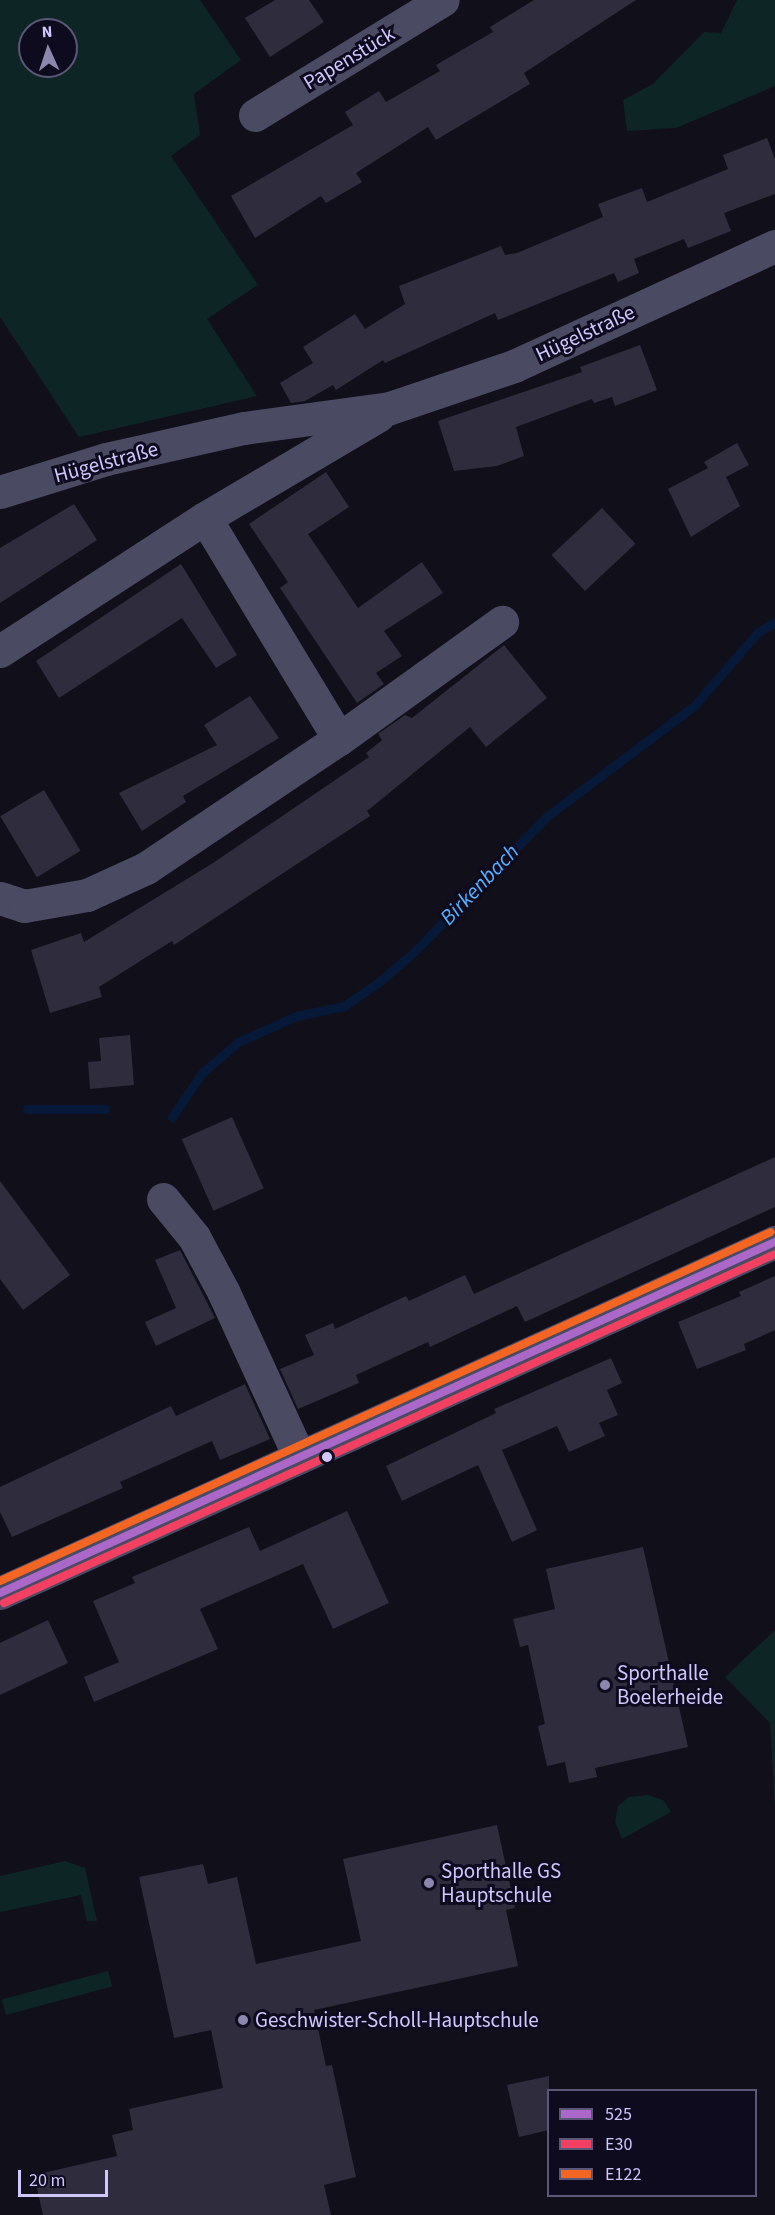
<!DOCTYPE html>
<meta charset="utf-8">
<style>
body{margin:0}
#map{position:relative;width:775px;height:2215px;overflow:hidden;background:#110f1a;font-family:"Source Sans 3",sans-serif}
div>[style]{position:absolute}
.green>*{inset:0;background:#0e2525;transform-origin:0 0}
.stream>*{height:9px;margin:-4.5px;padding:0 4.5px;transform-origin:4.5px;border-radius:4.5px;background:#071939}
.building>*{inset:0;background:#2f2c3d;transform-origin:0 0}
.street>*{height:33px;margin:-16.5px;padding:0 16.5px;transform-origin:16.5px;border-radius:16.5px;background:#4b4a63}
.bus-1>*{height:8px;margin:-4px;padding:0 4px;transform-origin:4px;border-radius:4px;background:#ac68c9}
.bus-2>*{height:8px;margin:-4px;padding:0 4px;transform-origin:4px;border-radius:4px;background:#f24062}
.bus-3>*{height:8px;margin:-4px;padding:0 4px;transform-origin:4px;border-radius:4px;background:#f26522}
.dots>*{width:16px;height:16px;translate:-50% -50%;box-sizing:border-box;border:3px solid #0e0b1e;border-radius:50%}
span{translate:-50% -50%;white-space:nowrap;text-align:center;line-height:1.15;-webkit-text-stroke:6px #0e0b1e;paint-order:stroke}
.street-label{font-size:21px;color:#cec8ff}
.poi-label{font-size:21px;color:#cec8ff}
.left{translate:0 -50%;text-align:left}
.water-label{font-size:22px;color:#56b1ff;font-style:italic}
.legend{position:absolute;left:547px;top:2089px;width:210px;height:108px;box-sizing:border-box;background:#0e0b1e;border:2px solid #5b5778;margin:0;padding:8px 10px;list-style:none;font-size:18px;color:#cec8ff}
.legend li{display:flex;align-items:center;gap:12px;height:30px}
.legend b{width:30px;border:2px solid #5b5778}
.north{position:absolute;left:18px;top:18px;width:60px;height:60px;box-sizing:border-box;background:#0e0b1e;border:2px solid #5b5778;border-radius:50%;rotate:357deg;font-size:16px;font-weight:700;line-height:24px;text-align:center;color:#cec8ff}
.north::after{content:'';display:block;margin:auto;width:21px;height:27px;background:#8c87af;clip-path:polygon(50% 0,100% 100%,50% 72%,0 100%)}
.scale{position:absolute;left:18px;top:2170px;width:90px;height:27px;box-sizing:border-box;border:3px solid #cec8ff;border-top:0;padding-left:8px;font-size:18px;line-height:21px;white-space:nowrap;color:#cec8ff;-webkit-text-stroke:4px #0e0b1e;paint-order:stroke}
</style>
<div id="map">
<div class="green">
<i style="clip-path:polygon(evenodd,0 0,200px 0,241px 60px,194px 94px,200px 135px,171px 156px,258px 285px,207px 319px,257px 396px,79px 437px,0 317px,0 0,30px 30px,66px 30px,66px 66px,30px 66px,30px 30px)"></i>
<i style="clip-path:polygon(737px 0,775px 0,775px 86px,676px 128px,627px 131px,623px 100px,653px 84px,704px 32px,721px 33px)"></i>
<i style="clip-path:polygon(775px 1630px,775px 1809px,770px 1723px,725px 1677px)"></i>
<i style="clip-path:polygon(648px 1795px,663px 1800px,671px 1812px,622px 1839px,615px 1822px,618px 1806px,629px 1797px)"></i>
<i style="clip-path:polygon(65px 1861px,85px 1868px,97px 1921px,87px 1921px,81px 1895px,0 1912px,0 1876px)"></i>
<i style="left:108px;top:1971px;width:16px;height:110px;rotate:75deg"></i>
</div>
<div class="stream">
<i style="left:27px;top:1109px;width:78px"></i>
<i style="left:172px;top:1117px;width:53px;rotate:-55.7deg"></i>
<i style="left:202px;top:1073px;width:48px;rotate:-40.7deg"></i>
<i style="left:238px;top:1042px;width:64px;rotate:-24.1deg"></i>
<i style="left:296px;top:1016px;width:49px;rotate:-11.8deg"></i>
<i style="left:344px;top:1006px;width:42px;rotate:-34.4deg"></i>
<i style="left:379px;top:982px;width:45px;rotate:-40.5deg"></i>
<i style="left:413px;top:953px;width:190px;rotate:-45.6deg"></i>
<i style="left:546px;top:817px;width:185px;rotate:-36.9deg"></i>
<i style="left:694px;top:706px;width:98px;rotate:-49.1deg"></i>
<i style="left:758px;top:632px;width:20px;rotate:-30deg"></i>
</div>
<div class="building">
<i style="clip-path:polygon(275px 0,309px 0,324px 22px,270px 57px,245px 18px)"></i>
<i style="clip-path:polygon(534px 0,636px 0,524px 73px,530px 84px,436px 140px,428px 127px,356px 173px,362px 182px,326px 203px,321px 196px,255px 238px,231px 196px,353px 125px,345px 112px,379px 91px,386px 102px,440px 71px,436px 65px,493px 32px,490px 27px)"></i>
<i style="clip-path:polygon(767px 138px,775px 159px,775px 194px,724px 213px,731px 231px,688px 248px,684px 239px,634px 259px,639px 273px,618px 282px,614px 273px,498px 320px,495px 313px,385px 363px,383px 360px,336px 390px,333px 385px,305px 401px,291px 403px,280px 383px,313px 363px,303px 347px,355px 314px,365px 329px,405px 304px,399px 286px,501px 246px,505px 255px,517px 253px,603px 217px,598px 204px,642px 188px,647px 202px,728px 169px,723px 155px)"></i>
<i style="clip-path:polygon(640px 345px,657px 390px,615px 406px,612px 397px,594px 403px,592px 399px,516px 427px,524px 456px,497px 466px,454px 471px,438px 421px,582px 372px,580px 367px)"></i>
<i style="clip-path:polygon(737px 443px,749px 465px,726px 477px,740px 506px,691px 537px,668px 489px,708px 468px,704px 462px)"></i>
<i style="clip-path:polygon(326px 472px,349px 507px,308px 534px,358px 608px,422px 562px,443px 593px,384px 631px,402px 656px,376px 673px,384px 684px,357px 703px,280px 588px,288px 582px,249px 524px)"></i>
<i style="clip-path:polygon(74px 504px,97px 540px,0 603px,0 548px)"></i>
<i style="left:602px;top:508px;width:49px;height:69px;rotate:47deg"></i>
<i style="clip-path:polygon(181px 564px,237px 655px,216px 668px,182px 618px,59px 698px,36px 661px)"></i>
<i style="clip-path:polygon(504px 645px,547px 698px,486px 747px,470px 727px,367px 811px,370px 816px,174px 945px,172px 941px,99px 987px,102px 997px,50px 1013px,31px 950px,81px 933px,84px 942px,213px 863px,369px 757px,366px 753px,382px 740px,378px 734px,405px 715px,412px 718px)"></i>
<i style="clip-path:polygon(250px 696px,279px 738px,183px 796px,186px 802px,142px 831px,119px 793px,217px 745px,204px 725px)"></i>
<i style="left:44px;top:790px;width:71px;height:51px;rotate:59deg"></i>
<i style="clip-path:polygon(130px 1035px,134px 1085px,90px 1089px,88px 1062px,101px 1061px,99px 1038px)"></i>
<i style="left:232px;top:1117px;width:78px;height:55px;rotate:66deg"></i>
<i style="clip-path:polygon(775px 1157px,775px 1207px,525px 1322px,517px 1306px,430px 1347px,428px 1342px,356px 1375px,359px 1383px,298px 1409px,280px 1369px,314px 1355px,305px 1335px,333px 1323px,335px 1329px,406px 1296px,409px 1301px,465px 1275px,474px 1294px)"></i>
<i style="clip-path:polygon(0 1181px,70px 1275px,23px 1310px,0 1279px)"></i>
<i style="clip-path:polygon(180px 1250px,215px 1318px,156px 1346px,145px 1322px,176px 1308px,155px 1260px)"></i>
<i style="clip-path:polygon(775px 1276px,775px 1330px,744px 1344px,746px 1350px,697px 1369px,678px 1322px,741px 1296px,739px 1292px)"></i>
<i style="clip-path:polygon(611px 1358px,622px 1383px,607px 1390px,618px 1415px,599px 1423px,605px 1436px,569px 1452px,557px 1426px,502px 1450px,537px 1530px,512px 1542px,478px 1465px,402px 1501px,386px 1466px,496px 1413px,494px 1409px)"></i>
<i style="clip-path:polygon(245px 1384px,270px 1439px,220px 1460px,212px 1441px,120px 1482px,123px 1488px,12px 1537px,0 1512px,0 1487px,171px 1406px,176px 1416px)"></i>
<i style="clip-path:polygon(347px 1511px,389px 1603px,333px 1629px,303px 1564px,200px 1609px,218px 1649px,94px 1702px,84px 1677px,119px 1662px,93px 1601px,135px 1583px,132px 1577px,249px 1527px,260px 1551px)"></i>
<i style="clip-path:polygon(643px 1547px,688px 1747px,595px 1768px,597px 1777px,569px 1783px,565px 1762px,547px 1766px,538px 1726px,545px 1724px,528px 1645px,520px 1647px,513px 1619px,555px 1609px,546px 1569px)"></i>
<i style="clip-path:polygon(48px 1620px,68px 1663px,0 1695px,0 1643px)"></i>
<i style="clip-path:polygon(497px 1825px,515px 1908px,506px 1910px,518px 1966px,314px 2010px,326px 2066px,332px 2065px,356px 2177px,324px 2185px,331px 2215px,43px 2215px,34px 2175px,117px 2156px,112px 2135px,133px 2130px,129px 2109px,223px 2088px,211px 2030px,174px 2038px,139px 1877px,203px 1864px,208px 1884px,237px 1877px,256px 1964px,361px 1941px,343px 1859px)"></i>
<i style="clip-path:polygon(549px 2076px,549px 2130px,519px 2137px,507px 2085px)"></i>
</div>
<div class="street">
<i style="left:255px;top:115px;width:220px;rotate:-31.5deg"></i>
<i style="left:0;top:492px;width:111px;rotate:-17.3deg"></i>
<i style="left:106px;top:459px;width:141px;rotate:-12.7deg"></i>
<i style="left:244px;top:428px;width:147px;rotate:-7.8deg"></i>
<i style="left:390px;top:408px;width:131px;rotate:-18.7deg"></i>
<i style="left:514px;top:366px;width:287px;rotate:-24.7deg"></i>
<i style="left:0;top:651px;width:244px;rotate:-33deg"></i>
<i style="left:205px;top:518px;width:202px;rotate:-30.6deg"></i>
<i style="left:339px;top:739px;width:201px;rotate:-35.7deg"></i>
<i style="left:0;top:898px;width:25px;rotate:18deg"></i>
<i style="left:24px;top:906px;width:64px;rotate:-9.9deg"></i>
<i style="left:87px;top:895px;width:65px;rotate:-24.6deg"></i>
<i style="left:146px;top:868px;width:232px;rotate:-33.8deg"></i>
<i style="left:339px;top:739px;width:258px;rotate:-121.2deg"></i>
<i style="left:163px;top:1199px;width:49px;rotate:50.8deg"></i>
<i style="left:194px;top:1237px;width:61px;rotate:61.8deg"></i>
<i style="left:223px;top:1291px;width:182px;rotate:65.3deg"></i>
<i style="left:0;top:1593px;width:851px;rotate:-24.37deg"></i>
</div>
<div class="bus-1">
<i style="left:0;top:1593px;width:851px;rotate:-24.37deg"></i>
</div>
<div class="bus-2">
<i style="left:4px;top:1603px;width:846px;rotate:-24.35deg"></i>
</div>
<div class="bus-3">
<i style="left:0;top:1581px;width:846px;rotate:-24.35deg"></i>
</div>
<div class="dots">
<i style="left:327px;top:1457px;background:#cec8ff"></i>
<i style="left:605px;top:1685px;background:#8c87af"></i>
<i style="left:429px;top:1883px;background:#8c87af"></i>
<i style="left:243px;top:2020px;background:#8c87af"></i>
</div>
<div class="street-label">
<span style="left:349px;top:58px;rotate:-31deg">Papenstück</span>
<span style="left:585px;top:333px;rotate:-25deg">Hügelstraße</span>
<span style="left:106px;top:462px;rotate:-15deg">Hügelstraße</span>
</div>
<div class="poi-label">
<span class="left" style="left:617px;top:1685px">Sporthalle<br>Boelerheide</span>
<span class="left" style="left:441px;top:1883px">Sporthalle GS<br>Hauptschule</span>
<span class="left" style="left:255px;top:2020px">Geschwister-Scholl-Hauptschule</span>
</div>
<div class="water-label">
<span style="left:480px;top:885px;rotate:-46deg">Birkenbach</span>
</div>
<ul class="legend">
<li><b style="height:8px;background:#ac68c9"></b>525</li>
<li><b style="height:8px;background:#f24062"></b>E30</li>
<li><b style="height:8px;background:#f26522"></b>E122</li>
</ul>
<div class="north">N</div>
<div class="scale">20 m</div>
</div>
